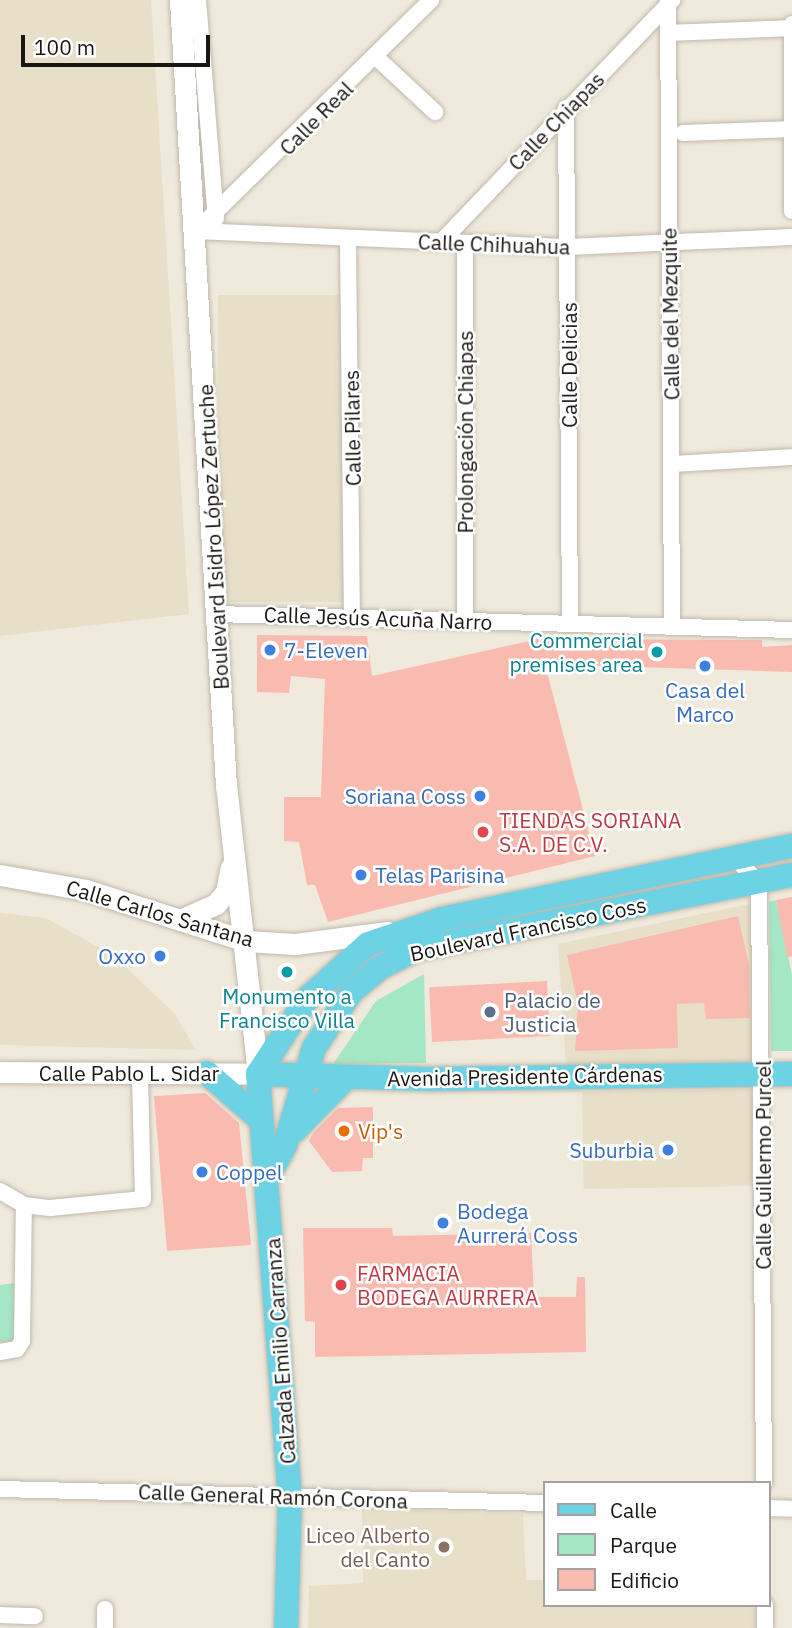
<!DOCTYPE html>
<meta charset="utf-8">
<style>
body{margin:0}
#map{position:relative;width:792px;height:1628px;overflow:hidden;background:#f0eadc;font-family:"IBM Plex Sans",sans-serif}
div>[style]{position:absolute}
.built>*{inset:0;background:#e8dfc9;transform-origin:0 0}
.green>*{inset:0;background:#a3e7c4}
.building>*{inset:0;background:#f9bab0;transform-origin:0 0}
.roads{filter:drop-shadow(0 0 2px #bfb9ac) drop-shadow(0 0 2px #bfb9ac)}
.street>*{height:16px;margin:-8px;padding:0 8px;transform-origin:8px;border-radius:8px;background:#fff}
.secondary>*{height:21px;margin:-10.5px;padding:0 10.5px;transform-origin:10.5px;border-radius:10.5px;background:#fff}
.primary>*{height:24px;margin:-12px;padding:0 12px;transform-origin:12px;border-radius:12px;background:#6cd2e4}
.dots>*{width:19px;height:19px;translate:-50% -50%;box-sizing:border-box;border:4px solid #fff;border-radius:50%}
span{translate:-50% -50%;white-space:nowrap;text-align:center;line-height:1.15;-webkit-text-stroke:5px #fff;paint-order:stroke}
.street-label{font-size:21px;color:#191712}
.culture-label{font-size:21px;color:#0d838f}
.right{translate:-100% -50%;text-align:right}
.shop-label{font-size:21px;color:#366cbe}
.left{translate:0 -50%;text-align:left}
.health-label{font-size:21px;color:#be3a42}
.service-label{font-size:21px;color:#4e5e75}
.food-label{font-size:21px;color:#c56008}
.education-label{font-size:21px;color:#785e54}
.legend{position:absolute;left:543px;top:1481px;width:228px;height:126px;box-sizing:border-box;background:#fff;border:2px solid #a3a2a0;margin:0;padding:9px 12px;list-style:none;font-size:21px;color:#191712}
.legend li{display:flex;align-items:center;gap:14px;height:35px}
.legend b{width:35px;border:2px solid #a3a2a0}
.scale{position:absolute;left:21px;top:35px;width:189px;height:32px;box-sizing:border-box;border:4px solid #191712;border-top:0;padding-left:9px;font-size:21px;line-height:24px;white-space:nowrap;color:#191712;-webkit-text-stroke:5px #fff;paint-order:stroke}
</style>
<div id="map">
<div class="built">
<i style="clip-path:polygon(0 0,151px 0,189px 614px,0 636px)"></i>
<i style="left:218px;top:295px;width:134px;height:307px"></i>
<i style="clip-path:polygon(754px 903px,754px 1063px,566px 1066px,558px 944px)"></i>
<i style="clip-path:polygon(0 913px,46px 918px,114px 956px,174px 1013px,196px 1050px,0 1045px)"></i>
<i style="left:752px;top:1089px;width:97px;height:170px;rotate:89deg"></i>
<i style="clip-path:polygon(362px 1509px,523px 1514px,526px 1580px,545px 1580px,545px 1605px,760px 1605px,760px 1628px,308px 1628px,309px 1586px,363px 1583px)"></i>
</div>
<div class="green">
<i style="clip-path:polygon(776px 900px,792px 975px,792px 1051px,771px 1051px,769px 902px)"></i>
<i style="clip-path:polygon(424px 974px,426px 1063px,333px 1064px,376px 1001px)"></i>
<i style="clip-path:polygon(16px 1283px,19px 1341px,0 1342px,0 1285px)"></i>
</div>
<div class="building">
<i style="clip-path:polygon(257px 635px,367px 636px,372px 676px,538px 639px,762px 640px,762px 647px,792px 645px,792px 672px,545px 664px,595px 856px,328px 922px,315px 885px,307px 885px,299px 842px,284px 841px,284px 797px,321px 797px,325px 679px,291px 676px,289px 693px,257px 692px)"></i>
<i style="clip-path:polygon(792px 897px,792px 956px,787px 957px,776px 900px)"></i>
<i style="clip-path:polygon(738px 916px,749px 965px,750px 1018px,706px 1019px,704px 1003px,677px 1004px,678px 1048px,575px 1051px,578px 1005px,567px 955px)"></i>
<i style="left:547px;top:981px;width:55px;height:118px;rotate:87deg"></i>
<i style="clip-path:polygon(205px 1093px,239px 1123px,251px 1245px,167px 1251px,154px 1096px)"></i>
<i style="clip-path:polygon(373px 1107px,373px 1158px,363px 1158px,362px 1171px,332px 1172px,309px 1141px,314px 1132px,338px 1108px)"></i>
<i style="clip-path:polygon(303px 1228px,392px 1228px,393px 1236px,531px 1233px,534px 1297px,576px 1297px,577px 1277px,585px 1277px,586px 1352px,315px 1357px,315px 1322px,305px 1321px)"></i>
</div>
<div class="roads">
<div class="street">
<i style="left:198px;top:0;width:219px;rotate:85.3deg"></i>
<i style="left:668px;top:0;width:627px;rotate:89.63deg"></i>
<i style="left:792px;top:24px;width:187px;rotate:90deg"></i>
<i style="left:669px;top:33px;width:123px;rotate:-2.3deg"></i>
<i style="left:376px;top:57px;width:81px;rotate:43deg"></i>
<i style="left:566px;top:108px;width:514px;rotate:89.55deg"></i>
<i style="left:683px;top:133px;width:109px;rotate:-2.1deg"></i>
<i style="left:196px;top:231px;width:373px;rotate:2.5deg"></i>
<i style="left:569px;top:247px;width:223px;rotate:-2.6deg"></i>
<i style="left:196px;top:231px;width:330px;rotate:-44.5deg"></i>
<i style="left:348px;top:242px;width:373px;rotate:89.4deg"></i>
<i style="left:441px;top:242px;width:335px;rotate:-46.3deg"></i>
<i style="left:672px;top:464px;width:120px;rotate:-3.3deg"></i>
<i style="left:215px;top:614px;width:577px;rotate:1.59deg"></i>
<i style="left:465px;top:621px;width:377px;rotate:-90deg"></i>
<i style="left:735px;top:858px;width:35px;rotate:46deg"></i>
<i style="left:759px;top:883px;width:600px;rotate:89.52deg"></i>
<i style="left:0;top:1191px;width:28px;rotate:30deg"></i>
<i style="left:24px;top:1205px;width:26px;rotate:7deg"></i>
<i style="left:50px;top:1208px;width:93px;rotate:-5.5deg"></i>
<i style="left:143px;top:1199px;width:126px;rotate:-91.4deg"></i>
<i style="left:0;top:1352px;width:17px;rotate:-10deg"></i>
<i style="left:17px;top:1349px;width:9px;rotate:-58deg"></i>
<i style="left:22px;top:1341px;width:136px;rotate:-89.2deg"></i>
<i style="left:0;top:1489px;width:545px;rotate:1.47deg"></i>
<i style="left:769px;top:1508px;width:23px;rotate:2deg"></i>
<i style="left:765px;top:1605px;width:23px;rotate:90deg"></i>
<i style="left:0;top:1615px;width:35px;rotate:2deg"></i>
<i style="left:105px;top:1628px;width:19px;rotate:-90deg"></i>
</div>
<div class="secondary">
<i style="left:0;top:875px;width:87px;rotate:9.9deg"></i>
<i style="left:86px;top:890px;width:168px;rotate:17.7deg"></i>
<i style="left:246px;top:941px;width:49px;rotate:3.5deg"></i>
<i style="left:295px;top:944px;width:93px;rotate:-7.4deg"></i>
<i style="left:180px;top:920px;width:39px;rotate:-24deg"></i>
<i style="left:216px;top:904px;width:16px;rotate:-50deg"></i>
<i style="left:226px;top:892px;width:25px;rotate:-79deg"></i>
<i style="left:0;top:1072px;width:258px;rotate:0.4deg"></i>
<i style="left:258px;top:1074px;width:290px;rotate:-96.3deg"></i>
<i style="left:226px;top:786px;width:787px;rotate:-93.35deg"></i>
</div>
<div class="primary">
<i style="left:207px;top:1073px;width:70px;rotate:41deg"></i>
<i style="left:258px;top:1074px;width:90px;rotate:-56.8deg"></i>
<i style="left:307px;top:999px;width:82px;rotate:-42deg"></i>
<i style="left:368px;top:944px;width:78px;rotate:-18.7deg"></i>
<i style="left:442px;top:919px;width:358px;rotate:-11.8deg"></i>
<i style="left:258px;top:1074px;width:424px;rotate:85.7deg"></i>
<i style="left:290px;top:1497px;width:131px;rotate:91.7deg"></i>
<i style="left:258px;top:1074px;width:171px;rotate:1.7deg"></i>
<i style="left:429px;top:1079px;width:363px;rotate:-0.8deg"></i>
<i style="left:295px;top:1130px;width:73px;rotate:-45.6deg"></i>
<i style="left:268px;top:1176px;width:35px;rotate:-61deg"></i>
<i style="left:285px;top:1145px;width:101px;rotate:-73.4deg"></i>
<i style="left:314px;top:1048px;width:67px;rotate:-56.5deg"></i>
<i style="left:351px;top:992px;width:39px;rotate:-40deg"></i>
<i style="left:381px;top:967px;width:40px;rotate:-26.6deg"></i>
<i style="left:417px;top:949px;width:382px;rotate:-11.2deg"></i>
</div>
</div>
<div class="dots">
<i style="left:270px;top:650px;background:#3f7fe0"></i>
<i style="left:657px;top:652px;background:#0f9aa8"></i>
<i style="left:705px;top:666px;background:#3f7fe0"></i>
<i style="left:480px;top:796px;background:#3f7fe0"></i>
<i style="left:483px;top:832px;background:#e0444e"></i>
<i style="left:361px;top:875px;background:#3f7fe0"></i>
<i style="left:160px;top:956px;background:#3f7fe0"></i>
<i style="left:287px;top:972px;background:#0f9aa8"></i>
<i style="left:490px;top:1012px;background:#5c6f8a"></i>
<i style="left:344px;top:1131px;background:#e8710a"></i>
<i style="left:668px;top:1150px;background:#3f7fe0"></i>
<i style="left:202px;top:1172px;background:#3f7fe0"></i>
<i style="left:443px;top:1223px;background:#3f7fe0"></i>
<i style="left:341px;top:1285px;background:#e0444e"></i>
<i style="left:444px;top:1547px;background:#8d6e63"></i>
</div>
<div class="street-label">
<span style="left:316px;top:118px;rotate:-45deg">Calle Real</span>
<span style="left:556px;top:121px;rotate:-46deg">Calle Chiapas</span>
<span style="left:494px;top:244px;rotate:2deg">Calle Chihuahua</span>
<span style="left:670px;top:314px;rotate:-91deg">Calle del Mezquite</span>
<span style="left:569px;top:365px;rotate:-90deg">Calle Delicias</span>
<span style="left:352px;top:428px;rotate:-91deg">Calle Pilares</span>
<span style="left:465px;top:432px;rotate:-90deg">Prolongación Chiapas</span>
<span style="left:213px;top:537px;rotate:-93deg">Boulevard Isidro López Zertuche</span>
<span style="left:378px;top:618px;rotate:2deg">Calle Jesús Acuña Narro</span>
<span style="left:160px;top:913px;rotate:16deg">Calle Carlos Santana</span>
<span style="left:528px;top:929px;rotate:-12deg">Boulevard Francisco Coss</span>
<span style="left:129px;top:1073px">Calle Pablo L. Sidar</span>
<span style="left:525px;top:1076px;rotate:-1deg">Avenida Presidente Cárdenas</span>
<span style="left:763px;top:1165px;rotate:-90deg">Calle Guillermo Purcel</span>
<span style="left:280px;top:1351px;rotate:-94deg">Calzada Emilio Carranza</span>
<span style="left:273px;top:1496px;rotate:2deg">Calle General Ramón Corona</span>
</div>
<div class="culture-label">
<span class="right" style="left:643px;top:652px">Commercial<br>premises area</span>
<span style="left:287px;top:1008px">Monumento a<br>Francisco Villa</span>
</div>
<div class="shop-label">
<span class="left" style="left:284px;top:650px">7-Eleven</span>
<span style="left:705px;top:702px">Casa del<br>Marco</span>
<span class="right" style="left:466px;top:796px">Soriana Coss</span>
<span class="left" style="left:375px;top:875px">Telas Parisina</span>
<span class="right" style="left:146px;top:956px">Oxxo</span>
<span class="right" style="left:654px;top:1150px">Suburbia</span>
<span class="left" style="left:216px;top:1172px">Coppel</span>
<span class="left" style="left:457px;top:1223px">Bodega<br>Aurrerá Coss</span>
</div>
<div class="health-label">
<span class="left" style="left:499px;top:832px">TIENDAS SORIANA<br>S.A. DE C.V.</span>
<span class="left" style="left:357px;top:1285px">FARMACIA<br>BODEGA AURRERA</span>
</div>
<div class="service-label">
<span class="left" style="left:504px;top:1012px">Palacio de<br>Justicia</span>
</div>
<div class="food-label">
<span class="left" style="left:358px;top:1131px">Vip's</span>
</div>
<div class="education-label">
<span class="right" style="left:430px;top:1547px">Liceo Alberto<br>del Canto</span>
</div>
<ul class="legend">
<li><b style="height:9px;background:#6cd2e4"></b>Calle</li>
<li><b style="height:19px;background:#a3e7c4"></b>Parque</li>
<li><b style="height:19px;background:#f9bab0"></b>Edificio</li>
</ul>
<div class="scale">100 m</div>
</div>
